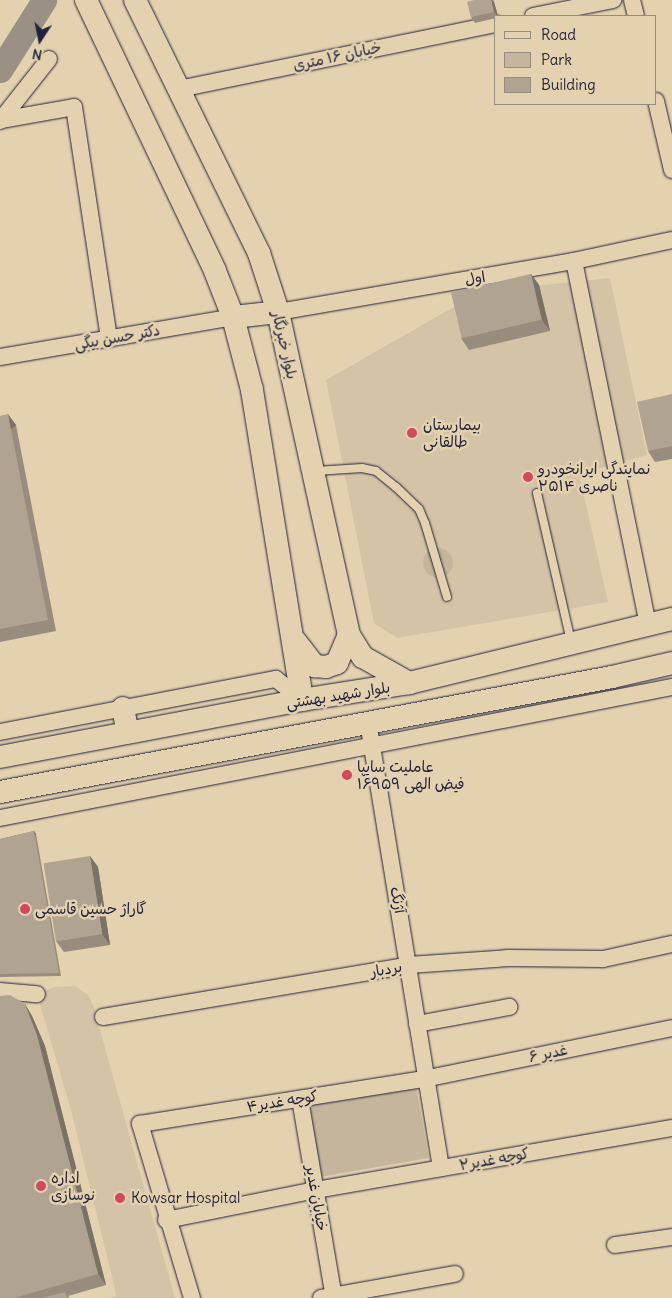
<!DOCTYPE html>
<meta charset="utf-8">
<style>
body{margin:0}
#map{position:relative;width:672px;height:1298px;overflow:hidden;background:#e3d1af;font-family:Delius,"Playpen Sans Arabic",sans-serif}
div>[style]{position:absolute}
.built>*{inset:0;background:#d4c3a6}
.green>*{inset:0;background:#c4b59c;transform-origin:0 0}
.round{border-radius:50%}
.river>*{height:25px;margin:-12.5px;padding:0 12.5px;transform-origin:12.5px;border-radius:12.5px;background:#9b9084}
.roads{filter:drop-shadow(0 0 1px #22223b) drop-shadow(0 0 1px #22223b)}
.service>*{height:8px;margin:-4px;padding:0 4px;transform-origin:4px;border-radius:4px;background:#e3d1af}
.minor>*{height:16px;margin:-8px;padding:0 8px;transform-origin:8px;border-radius:8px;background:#e3d1af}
.secondary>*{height:22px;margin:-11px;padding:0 11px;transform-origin:11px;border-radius:11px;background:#e3d1af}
.wall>*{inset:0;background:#978c7d}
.shaded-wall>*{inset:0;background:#7b7266;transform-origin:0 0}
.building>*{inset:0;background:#b0a391;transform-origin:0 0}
.dots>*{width:14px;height:14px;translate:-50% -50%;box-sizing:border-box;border:2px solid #e3d1af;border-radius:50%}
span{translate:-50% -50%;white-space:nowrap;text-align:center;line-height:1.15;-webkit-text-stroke:5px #e3d1af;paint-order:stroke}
.street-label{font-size:15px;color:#22223b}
.poi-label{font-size:15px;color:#22223b}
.left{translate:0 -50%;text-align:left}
.legend{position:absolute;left:494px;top:15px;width:162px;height:90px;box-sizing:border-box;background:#e3d1af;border:1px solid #968b81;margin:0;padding:6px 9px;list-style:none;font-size:15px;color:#22223b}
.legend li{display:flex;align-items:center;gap:10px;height:25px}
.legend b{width:25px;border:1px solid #968b81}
.north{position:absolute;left:15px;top:15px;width:50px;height:50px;-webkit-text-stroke:4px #e3d1af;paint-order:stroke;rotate:191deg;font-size:14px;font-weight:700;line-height:20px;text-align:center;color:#22223b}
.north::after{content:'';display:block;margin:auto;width:18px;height:22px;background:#22223b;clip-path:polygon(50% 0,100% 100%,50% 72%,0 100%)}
</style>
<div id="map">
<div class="built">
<i style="clip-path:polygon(610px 278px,647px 455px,579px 474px,608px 602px,397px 638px,374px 623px,326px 380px,459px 304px,534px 286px)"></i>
<i style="clip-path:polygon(75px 986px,88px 995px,93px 1005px,175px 1298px,110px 1298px,116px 1296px,114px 1285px,71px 1110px,37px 994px,55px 987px)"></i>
</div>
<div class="green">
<i class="round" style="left:423px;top:548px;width:30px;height:30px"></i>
<i style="left:416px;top:1085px;width:74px;height:109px;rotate:80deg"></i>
</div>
<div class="river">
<i style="left:0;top:70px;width:83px;rotate:-57.8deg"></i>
</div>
<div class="roads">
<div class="service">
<i style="left:316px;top:471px;width:46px;rotate:-3.7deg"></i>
<i style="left:362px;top:468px;width:14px;rotate:12deg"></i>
<i style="left:376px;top:471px;width:26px;rotate:39deg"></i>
<i style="left:396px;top:487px;width:32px;rotate:44deg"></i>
<i style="left:419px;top:509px;width:15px;rotate:67deg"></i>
<i style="left:425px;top:523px;width:77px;rotate:73.4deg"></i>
<i style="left:537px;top:493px;width:153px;rotate:77.1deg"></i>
</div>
<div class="minor">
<i style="left:632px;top:0;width:16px;rotate:76deg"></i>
<i style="left:533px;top:16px;width:82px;rotate:-11.3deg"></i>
<i style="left:179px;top:89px;width:324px;rotate:-11.6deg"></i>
<i style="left:656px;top:101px;width:71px;rotate:76.9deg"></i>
<i style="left:1px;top:120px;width:74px;rotate:-10.1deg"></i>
<i style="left:74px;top:107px;width:235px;rotate:81.4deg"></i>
<i style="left:0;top:121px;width:79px;rotate:-51.7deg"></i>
<i style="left:574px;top:261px;width:371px;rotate:78.5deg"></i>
<i style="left:278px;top:312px;width:300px;rotate:-9.8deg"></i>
<i style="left:574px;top:261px;width:100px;rotate:-12.1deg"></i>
<i style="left:0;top:357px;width:236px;rotate:-9.7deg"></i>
<i style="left:368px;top:722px;width:452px;rotate:80.7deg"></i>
<i style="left:0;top:732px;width:281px;rotate:-10.9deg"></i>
<i style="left:276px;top:679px;width:33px;rotate:39deg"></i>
<i style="left:0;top:818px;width:685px;rotate:-11.03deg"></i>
<i style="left:0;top:991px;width:37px;rotate:5deg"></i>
<i style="left:103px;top:1017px;width:310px;rotate:-9.6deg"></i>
<i style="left:409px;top:965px;width:100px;rotate:-4deg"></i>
<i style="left:509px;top:958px;width:94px;rotate:0.6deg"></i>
<i style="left:603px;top:959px;width:71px;rotate:-12.3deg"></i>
<i style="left:417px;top:1024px;width:94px;rotate:-10.5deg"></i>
<i style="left:300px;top:1099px;width:202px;rotate:80.3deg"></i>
<i style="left:166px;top:1220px;width:153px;rotate:-11.3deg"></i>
<i style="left:316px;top:1190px;width:361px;rotate:-9.9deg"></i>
<i style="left:615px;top:1245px;width:58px;rotate:-8deg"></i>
<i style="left:192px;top:1298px;width:182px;rotate:-106.6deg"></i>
<i style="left:140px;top:1124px;width:288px;rotate:-9deg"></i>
<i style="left:424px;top:1079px;width:253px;rotate:-11.6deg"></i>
<i style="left:321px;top:1298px;width:136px;rotate:-10.2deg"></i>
</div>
<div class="secondary">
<i style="left:86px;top:0;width:300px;rotate:64.5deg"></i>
<i style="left:215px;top:271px;width:49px;rotate:68.6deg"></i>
<i style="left:233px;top:317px;width:75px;rotate:75.4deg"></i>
<i style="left:252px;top:390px;width:314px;rotate:80.8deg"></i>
<i style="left:135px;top:0;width:282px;rotate:63.9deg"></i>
<i style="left:259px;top:253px;width:62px;rotate:72.1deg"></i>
<i style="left:278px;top:312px;width:331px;rotate:77.6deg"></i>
<i style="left:349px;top:635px;width:26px;rotate:58deg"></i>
<i style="left:363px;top:657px;width:53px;rotate:29.5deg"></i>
<i style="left:233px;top:317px;width:45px;rotate:-6.3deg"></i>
<i style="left:296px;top:642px;width:31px;rotate:52deg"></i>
<i style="left:315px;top:666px;width:11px;rotate:5deg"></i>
<i style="left:326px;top:667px;width:12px;rotate:-20deg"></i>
<i style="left:337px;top:663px;width:30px;rotate:-67deg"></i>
<i style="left:123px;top:708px;width:25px;rotate:79deg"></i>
<i style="left:0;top:757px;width:307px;rotate:-10.7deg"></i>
<i style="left:302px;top:700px;width:108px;rotate:-9deg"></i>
<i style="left:409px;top:683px;width:271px;rotate:-13.7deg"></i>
<i style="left:0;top:792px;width:623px;rotate:-10.64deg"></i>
<i style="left:612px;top:677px;width:62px;rotate:-13.1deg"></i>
</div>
</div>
<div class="wall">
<i style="clip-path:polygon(494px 2px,498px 16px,496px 16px,496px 18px,475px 23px,471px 17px)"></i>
<i style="clip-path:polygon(531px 274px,539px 285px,550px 331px,469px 350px,461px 338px)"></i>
<i style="clip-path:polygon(672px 394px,672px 459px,655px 462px,648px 451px)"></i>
<i style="clip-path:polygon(0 416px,16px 425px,56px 631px,0 642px)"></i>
<i style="clip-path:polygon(34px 831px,36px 834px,61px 976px,0 977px,0 839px)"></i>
<i style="clip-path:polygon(90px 856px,98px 867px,110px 945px,64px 952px,56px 941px)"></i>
<i style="clip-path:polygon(25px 1004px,32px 1016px,45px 1046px,106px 1285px,68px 1296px,70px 1298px,0 1298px)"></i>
</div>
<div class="shaded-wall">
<i style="clip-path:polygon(491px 0,493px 0,494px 2px,498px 16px,494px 12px)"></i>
<i style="clip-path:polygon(531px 274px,539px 285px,550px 331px,542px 320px)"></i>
<i style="left:8px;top:414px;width:14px;height:210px;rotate:54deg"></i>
<i style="left:34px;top:831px;width:4px;height:144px;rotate:56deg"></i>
<i style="clip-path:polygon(90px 856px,98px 867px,110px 945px,102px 934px)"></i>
<i style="clip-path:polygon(25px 1004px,32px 1016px,45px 1046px,106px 1285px,98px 1274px)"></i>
</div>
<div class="building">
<i style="clip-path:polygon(474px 0,491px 0,494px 12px,471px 17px,467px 2px)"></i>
<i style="left:531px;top:274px;width:47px;height:82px;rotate:77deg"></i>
<i style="clip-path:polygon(672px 394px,672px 446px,648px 451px,637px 402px)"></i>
<i style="clip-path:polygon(8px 414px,48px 620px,0 629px,0 416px)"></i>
<i style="clip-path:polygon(34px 831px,59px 973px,0 974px,0 839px)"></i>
<i style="left:90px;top:856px;width:79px;height:47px;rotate:81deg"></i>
<i style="clip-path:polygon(10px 995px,25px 1004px,37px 1035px,98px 1274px,14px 1298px,0 1298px,0 996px)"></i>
<i style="clip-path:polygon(65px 1292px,67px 1298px,42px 1298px)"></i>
</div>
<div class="dots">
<i style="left:412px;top:433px;background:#d1495b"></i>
<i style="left:528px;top:477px;background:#d1495b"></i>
<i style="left:347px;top:775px;background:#d1495b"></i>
<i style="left:25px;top:909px;background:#d1495b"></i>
<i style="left:41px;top:1186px;background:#d1495b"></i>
<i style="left:120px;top:1198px;background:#d1495b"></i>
</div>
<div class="street-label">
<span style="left:337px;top:56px;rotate:-12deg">خیابان ۱۶ متری</span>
<span style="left:475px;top:278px;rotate:-10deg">اول</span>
<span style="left:117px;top:337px;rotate:-10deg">دکتر حسن بیگی</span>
<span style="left:285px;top:345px;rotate:77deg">بلوار خبرنگار</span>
<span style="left:338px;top:695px;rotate:-9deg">بلوار شهید بهشتی</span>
<span style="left:398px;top:900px;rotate:80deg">آژنگ</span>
<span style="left:386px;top:969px;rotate:-10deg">بردبار</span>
<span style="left:548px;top:1053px;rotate:-12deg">غدیر ۶</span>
<span style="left:282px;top:1101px;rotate:-9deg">کوچه غدیر۴</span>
<span style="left:494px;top:1159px;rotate:-10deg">کوچه غدیر۲</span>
<span style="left:317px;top:1198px;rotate:80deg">خیابان غدیر</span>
</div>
<div class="poi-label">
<span class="left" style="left:423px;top:433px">بیمارستان<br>طالقانی</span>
<span class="left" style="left:538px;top:477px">نمایندگی ایرانخودرو<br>ناصری ۲۵۱۴</span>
<span class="left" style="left:357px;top:775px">عاملیت سایپا<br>۱۶۹۵۹ فیض الهی</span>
<span class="left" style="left:35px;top:909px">گاراژ حسین قاسمی</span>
<span class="left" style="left:51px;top:1186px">اداره<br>نوسازی</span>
<span class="left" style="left:131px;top:1198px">Kowsar Hospital</span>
</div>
<ul class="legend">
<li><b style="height:6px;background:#e3d1af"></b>Road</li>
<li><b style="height:14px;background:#c4b59c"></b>Park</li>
<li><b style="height:14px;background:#b0a391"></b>Building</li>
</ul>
<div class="north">N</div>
</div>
